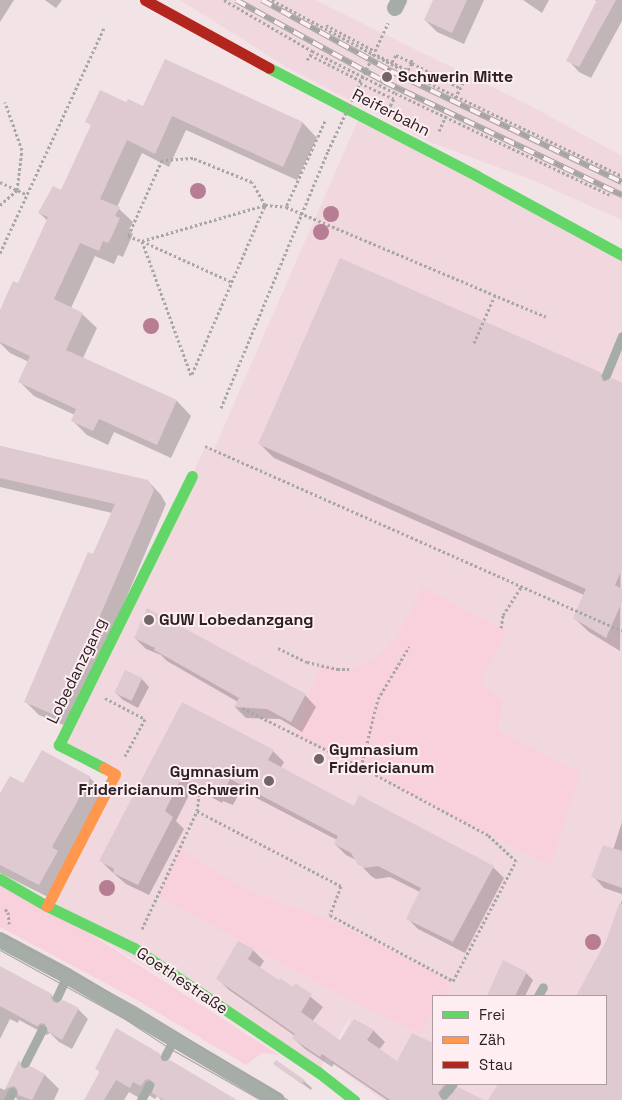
<!DOCTYPE html>
<meta charset="utf-8">
<style>
body{margin:0}
#map{position:relative;width:622px;height:1100px;overflow:hidden;background:#f2e3e7;font-family:"Space Grotesk",sans-serif}
div>[style]{position:absolute}
.built>*{inset:0;background:#f1d8df}
.green>*{inset:0;background:#f9d1dc}
.shadow>*{inset:0;background:#0003}
.building>*{inset:0;background:#e0cad1;transform-origin:0 0}
.path>*{height:3px;margin-top:-1.5px;transform-origin:0;background:repeating-linear-gradient(90deg,#a7a8a6 0 2.5px,transparent 0 5px)}
.lane>*{height:9px;margin:-4.5px;padding:0 4.5px;transform-origin:4.5px;border-radius:4.5px;background:#a6aca6}
.street>*{height:16px;margin:-8px;padding:0 8px;transform-origin:8px;border-radius:8px;background:#a6aca6}
.fast>*{height:11px;margin:-5.5px;padding:0 5.5px;transform-origin:5.5px;border-radius:5.5px;background:#63d668}
.slow>*{height:11px;margin:-5.5px;padding:0 5.5px;transform-origin:5.5px;border-radius:5.5px;background:#ff974d}
.jam>*{height:11px;margin:-5.5px;padding:0 5.5px;transform-origin:5.5px;border-radius:5.5px;background:#b3261e}
.tram>*{height:1px;margin:-0.5px;padding:0 0.5px;transform-origin:0.5px;border-radius:0.5px;background:#a6a5a3}
.rail>*{height:5.5px;margin-top:-2.75px;transform-origin:0;background:repeating-linear-gradient(90deg,#feeef2 0 11px,#a6a5a3 0 22px);box-sizing:border-box;border-block:1px solid #a6a5a3}
.path-bridge>*{height:3px;margin-top:-1.5px;transform-origin:0;background:repeating-linear-gradient(90deg,#a7a8a6 0 2.5px,transparent 0 5px)}
.trees>*{width:16px;height:16px;margin:-8px;border-radius:50%;background:#b77d92}
.dots>*{width:14px;height:14px;translate:-50% -50%;box-sizing:border-box;border:2px solid #feeef2;border-radius:50%}
span{translate:-50% -50%;white-space:nowrap;text-align:center;line-height:1.15;-webkit-text-stroke:4px #feeef2;paint-order:stroke}
.poi-label{font-size:16px;color:#2b2124;font-weight:700}
.left{translate:0 -50%;text-align:left}
.right{translate:-100% -50%;text-align:right}
.street-label{font-size:16px;color:#2b2124}
.legend{position:absolute;left:432px;top:995px;width:175px;height:90px;box-sizing:border-box;background:#feeef2;border:1px solid #aa9ca0;margin:0;padding:6px 9px;list-style:none;font-size:15px;color:#2b2124}
.legend li{display:flex;align-items:center;gap:10px;height:25px}
.legend b{width:25px;border:1px solid #aa9ca0}
</style>
<div id="map">
<div class="built">
<i style="clip-path:polygon(180px 0,315px 0,531px 106px,622px 156px,622px 220px,532px 180px,430px 142px,288px 68px)"></i>
<i style="clip-path:polygon(evenodd,358px 120px,622px 256px,622px 1100px,383px 1100px,331px 1063px,354px 1010px,318px 1072px,47px 906px,115px 774px,59px 745px,192px 476px,205px 446px,214px 449px,358px 120px,433px 996px,606px 996px,606px 1084px,433px 1084px,433px 996px)"></i>
</div>
<div class="green">
<i style="clip-path:polygon(422px 587px,507px 631px,480px 683px,504px 701px,497px 730px,580px 773px,550px 866px,293px 733px,321px 665px,351px 669px,376px 658px,395px 640px)"></i>
<i style="clip-path:polygon(179px 849px,250px 891px,324px 918px,453px 981px,443px 996px,433px 996px,433px 1012px,420px 1034px,357px 1004px,158px 896px)"></i>
<i style="clip-path:polygon(0 879px,47px 906px,279px 1055px,262px 1053px,246px 1065px,135px 999px,0 927px)"></i>
</div>
<div class="shadow">
<i style="clip-path:polygon(0 0,14px 0,0 22px)"></i>
<i style="clip-path:polygon(45px 0,62px 0,56px 8px)"></i>
<i style="clip-path:polygon(434px 0,484px 0,464px 44px,437px 32px,425px 20px)"></i>
<i style="clip-path:polygon(523px 0,549px 0,542px 13px)"></i>
<i style="clip-path:polygon(595px 0,622px 0,622px 21px,591px 78px,579px 72px,568px 60px,598px 2px)"></i>
<i style="clip-path:polygon(165px 60px,303px 123px,317px 138px,297px 180px,186px 130px,169px 167px,142px 153px,117px 207px,133px 222px,129px 230px,133px 234px,125px 252px,123px 257px,118px 255px,114px 264px,95px 256px,71px 308px,82px 314px,97px 328px,83px 358px,177px 401px,191px 416px,171px 458px,114px 432px,108px 445px,87px 435px,73px 421px,75px 415px,34px 396px,20px 382px,29px 362px,10px 353px,0 343px,0 330px,48px 221px,39px 213px,62px 192px,92px 127px,87px 121px,127px 104px,144px 108px)"></i>
<i style="clip-path:polygon(600px 373px,608px 382px,622px 384px,620px 651px,589px 632px,574px 618px,584px 595px,274px 458px,260px 444px)"></i>
<i style="clip-path:polygon(0 446px,148px 481px,161px 495px,166px 504px,71px 728px,39px 715px,26px 702px,112px 513px,0 487px)"></i>
<i style="clip-path:polygon(135px 638px,305px 695px,316px 707px,302px 732px,280px 719px,246px 718px,235px 707px,238px 702px,167px 661px,161px 655px,146px 649px)"></i>
<i style="clip-path:polygon(126px 671px,142px 679px,149px 687px,138px 708px,123px 700px,115px 692px)"></i>
<i style="clip-path:polygon(182px 704px,273px 751px,284px 762px,280px 769px,354px 808px,493px 867px,504px 878px,465px 953px,418px 929px,407px 918px,420px 892px,390px 877px,376px 879px,371px 876px,356px 860px,346px 855px,335px 844px,337px 840px,241px 790px,233px 805px,223px 801px,222px 803px,193px 787px,176px 821px,184px 829px,149px 895px,126px 884px,112px 872px,101px 861px)"></i>
<i style="clip-path:polygon(90px 778px,105px 793px,54px 900px,0 873px,0 796px,24px 785px)"></i>
<i style="clip-path:polygon(622px 822px,622px 894px,604px 888px,593px 876px,613px 850px)"></i>
<i style="clip-path:polygon(622px 900px,622px 1100px,490px 1100px,500px 1084px,606px 1084px,606px 996px,578px 996px,608px 940px)"></i>
<i style="clip-path:polygon(253px 950px,264px 961px,259px 969px,293px 989px,296px 985px,323px 1007px,312px 1022px,341px 1042px,354px 1021px,374px 1031px,385px 1042px,379px 1050px,397px 1063px,412px 1035px,433px 1044px,433px 1084px,458px 1084px,453px 1090px,456px 1092px,481px 1100px,387px 1100px,334px 1064px,332px 1067px,305px 1049px,293px 1038px,295px 1036px,229px 990px,218px 979px)"></i>
<i style="clip-path:polygon(504px 962px,526px 973px,533px 980px,525px 996px,488px 996px)"></i>
<i style="clip-path:polygon(0 968px,51px 995px,60px 1003px,78px 1009px,88px 1019px,72px 1049px,59px 1042px,50px 1033px,47px 1035px,19px 1020px,18px 1023px,10px 1019px,0 1039px)"></i>
<i style="clip-path:polygon(159px 1054px,166px 1062px,235px 1100px,161px 1100px,157px 1096px,155px 1099px,147px 1094px,143px 1100px,129px 1092px,124px 1100px,85px 1100px,101px 1073px,96px 1068px)"></i>
<i style="clip-path:polygon(19px 1062px,27px 1070px,31px 1067px,45px 1075px,59px 1089px,54px 1100px,18px 1100px,15px 1097px,14px 1100px,0 1100px,0 1088px,5px 1090px)"></i>
<i style="clip-path:polygon(275px 1064px,304px 1081px,312px 1088px,311px 1090px)"></i>
</div>
<div class="building">
<i style="clip-path:polygon(433px 0,467px 0,452px 33px,424px 20px)"></i>
<i style="clip-path:polygon(597px 0,616px 0,579px 67px,566px 61px)"></i>
<i style="clip-path:polygon(165px 59px,303px 122px,283px 167px,172px 116px,155px 154px,127px 140px,100px 199px,120px 207px,115px 216px,120px 218px,111px 238px,108px 243px,103px 241px,99px 251px,80px 243px,54px 299px,83px 313px,66px 350px,177px 400px,157px 445px,99px 419px,93px 431px,71px 421px,76px 409px,18px 382px,30px 356px,0 342px,0 310px,13px 281px,18px 283px,48px 217px,38px 213px,53px 186px,61px 190px,91px 125px,85px 122px,100px 90px,126px 102px,128px 99px,143px 106px)"></i>
<i style="clip-path:polygon(340px 258px,600px 372px,603px 381px,607px 381px,612px 378px,622px 383px,622px 569px,615px 585px,622px 589px,622px 602px,606px 638px,573px 618px,586px 589px,258px 444px)"></i>
<i style="clip-path:polygon(0 446px,148px 480px,154px 490px,57px 716px,24px 702px,88px 552px,93px 554px,115px 504px,0 478px)"></i>
<i style="clip-path:polygon(147px 608px,306px 694px,291px 722px,267px 709px,234px 707px,239px 698px,154px 650px,155px 648px,134px 638px)"></i>
<i style="left:125px;top:670px;width:19px;height:25px;rotate:25deg"></i>
<i style="clip-path:polygon(182px 702px,274px 750px,268px 760px,354px 806px,359px 795px,494px 866px,453px 942px,406px 919px,421px 888px,378px 866px,364px 868px,358px 865px,351px 853px,334px 844px,338px 836px,230px 779px,222px 795px,212px 790px,210px 793px,182px 777px,165px 811px,173px 817px,138px 885px,113px 873px,114px 869px,99px 861px)"></i>
<i style="clip-path:polygon(42px 750px,91px 777px,52px 847px,58px 851px,39px 885px,0 865px,0 793px,10px 776px,23px 783px)"></i>
<i style="clip-path:polygon(603px 845px,622px 851px,622px 888px,591px 877px)"></i>
<i style="clip-path:polygon(619px 904px,622px 904px,622px 1100px,488px 1100px,498px 1084px,606px 1084px,606px 996px,576px 996px,607px 939px)"></i>
<i style="clip-path:polygon(238px 941px,254px 949px,248px 959px,279px 980px,280px 978px,293px 987px,295px 983px,312px 994px,301px 1012px,340px 1040px,354px 1019px,374px 1030px,367px 1040px,397px 1061px,412px 1033px,433px 1043px,433px 1084px,445px 1084px,438px 1093px,442px 1100px,390px 1100px,322px 1054px,320px 1057px,292px 1038px,295px 1034px,216px 979px)"></i>
<i style="clip-path:polygon(503px 960px,527px 972px,515px 996px,487px 996px)"></i>
<i style="clip-path:polygon(0 966px,52px 994px,51px 998px,54px 1002px,58px 1003px,63px 1000px,79px 1008px,62px 1040px,48px 1032px,45px 1024px,41px 1023px,37px 1026px,0 1006px)"></i>
<i style="clip-path:polygon(116px 1028px,159px 1053px,162px 1061px,170px 1060px,237px 1100px,164px 1100px,152px 1093px,155px 1084px,149px 1079px,145px 1080px,141px 1086px,133px 1082px,130px 1088px,116px 1080px,104px 1100px,84px 1100px,100px 1071px,95px 1069px)"></i>
<i style="clip-path:polygon(19px 1060px,22px 1068px,26px 1069px,30px 1066px,45px 1074px,32px 1100px,18px 1095px,17px 1089px,14px 1086px,5px 1089px)"></i>
<i style="left:276px;top:1060px;width:35px;height:5px;rotate:35deg"></i>
<i style="clip-path:polygon(458px 1087px,484px 1100px,446px 1100px)"></i>
</div>
<div class="path">
<i style="left:224px;top:0;width:102px;rotate:30.1deg"></i>
<i style="left:312px;top:51px;width:93px;rotate:26.8deg"></i>
<i style="left:395px;top:93px;width:240px;rotate:25.4deg"></i>
<i style="left:272px;top:0;width:152px;rotate:28.2deg"></i>
<i style="left:406px;top:72px;width:240px;rotate:25.7deg"></i>
<i style="left:326px;top:25px;width:55px;rotate:28deg"></i>
<i style="left:375px;top:51px;width:31px;rotate:-65deg"></i>
<i style="left:310px;top:55px;width:57px;rotate:27deg"></i>
<i style="left:377px;top:55px;width:34px;rotate:26deg"></i>
<i style="left:408px;top:70px;width:8px;rotate:-60deg"></i>
<i style="left:412px;top:63px;width:54px;rotate:27.5deg"></i>
<i style="left:307px;top:60px;width:7px;rotate:-56deg"></i>
<i style="left:392px;top:62px;width:8px;rotate:-60deg"></i>
<i style="left:396px;top:55px;width:17px;rotate:25deg"></i>
<i style="left:411px;top:62px;width:2px;rotate:117deg"></i>
<i style="left:411px;top:62px;width:5px;rotate:-68deg"></i>
<i style="left:360px;top:83px;width:38px;rotate:25deg"></i>
<i style="left:394px;top:99px;width:8px;rotate:120deg"></i>
<i style="left:390px;top:106px;width:2px;rotate:27deg"></i>
<i style="left:455px;top:98px;width:17px;rotate:-62deg"></i>
<i style="left:325px;top:121px;width:94px;rotate:114.4deg"></i>
<i style="left:286px;top:207px;width:282px;rotate:22.9deg"></i>
<i style="left:439px;top:131px;width:17px;rotate:-65deg"></i>
<i style="left:0;top:182px;width:29px;rotate:25deg"></i>
<i style="left:0;top:205px;width:23px;rotate:-41deg"></i>
<i style="left:17px;top:190px;width:40px;rotate:-82.9deg"></i>
<i style="left:22px;top:150px;width:51px;rotate:-109.5deg"></i>
<i style="left:0;top:253px;width:248px;rotate:-65.2deg"></i>
<i style="left:474px;top:343px;width:52px;rotate:-66.4deg"></i>
<i style="left:192px;top:374px;width:184px;rotate:-66.6deg"></i>
<i style="left:265px;top:205px;width:21px;rotate:5deg"></i>
<i style="left:191px;top:375px;width:143px;rotate:-110.1deg"></i>
<i style="left:142px;top:241px;width:128px;rotate:-16.3deg"></i>
<i style="left:265px;top:205px;width:26px;rotate:-119deg"></i>
<i style="left:252px;top:182px;width:64px;rotate:-157.9deg"></i>
<i style="left:193px;top:158px;width:31px;rotate:176deg"></i>
<i style="left:162px;top:160px;width:83px;rotate:114.1deg"></i>
<i style="left:128px;top:236px;width:15px;rotate:20deg"></i>
<i style="left:142px;top:241px;width:99px;rotate:24.5deg"></i>
<i style="left:221px;top:408px;width:278px;rotate:-67.4deg"></i>
<i style="left:205px;top:446px;width:456px;rotate:23.9deg"></i>
<i style="left:501px;top:628px;width:13px;rotate:-81deg"></i>
<i style="left:503px;top:615px;width:33px;rotate:-57deg"></i>
<i style="left:278px;top:648px;width:32px;rotate:26deg"></i>
<i style="left:307px;top:662px;width:31px;rotate:13deg"></i>
<i style="left:337px;top:669px;width:14px"></i>
<i style="left:105px;top:698px;width:45px;rotate:27.7deg"></i>
<i style="left:145px;top:719px;width:42px;rotate:118.4deg"></i>
<i style="left:361px;top:767px;width:70px;rotate:-76deg"></i>
<i style="left:378px;top:699px;width:61px;rotate:-59.2deg"></i>
<i style="left:197px;top:811px;width:162px;rotate:27.5deg"></i>
<i style="left:341px;top:886px;width:31px;rotate:111deg"></i>
<i style="left:330px;top:915px;width:140px;rotate:28.2deg"></i>
<i style="left:453px;top:981px;width:136px;rotate:-62.3deg"></i>
<i style="left:516px;top:861px;width:38px;rotate:-137deg"></i>
<i style="left:488px;top:835px;width:144px;rotate:-151.8deg"></i>
<i style="left:361px;top:767px;width:133px;rotate:-153.6deg"></i>
<i style="left:5px;top:909px;width:4px;rotate:45deg"></i>
<i style="left:8px;top:912px;width:12px;rotate:85deg"></i>
<i style="left:142px;top:929px;width:130px;rotate:-65deg"></i>
<i style="left:197px;top:811px;width:23px;rotate:-83deg"></i>
</div>
<div class="lane">
<i style="left:606px;top:375px;width:42px;rotate:-67.7deg"></i>
<i style="left:538px;top:996px;width:10px;rotate:-61deg"></i>
<i style="left:57px;top:997px;width:23px;rotate:-65deg"></i>
<i style="left:165px;top:1056px;width:19px;rotate:-62deg"></i>
<i style="left:25px;top:1063px;width:38px;rotate:-63deg"></i>
<i style="left:444px;top:1094px;width:13px;rotate:-48deg"></i>
<i style="left:8px;top:1100px;width:9px;rotate:-63deg"></i>
<i style="left:141px;top:1100px;width:17px;rotate:-62deg"></i>
</div>
<div class="street">
<i style="left:395px;top:8px;width:9px;rotate:-63deg"></i>
<i style="left:0;top:940px;width:76px;rotate:28.2deg"></i>
<i style="left:67px;top:976px;width:244px;rotate:30.6deg"></i>
</div>
<div class="fast">
<i style="left:269px;top:68px;width:234px;rotate:27.4deg"></i>
<i style="left:477px;top:176px;width:165px;rotate:28.6deg"></i>
<i style="left:104px;top:768px;width:51px;rotate:-152.9deg"></i>
<i style="left:59px;top:745px;width:300px;rotate:-63.7deg"></i>
<i style="left:0;top:879px;width:54px;rotate:29.9deg"></i>
<i style="left:47px;top:906px;width:97px;rotate:25.8deg"></i>
<i style="left:134px;top:948px;width:222px;rotate:34deg"></i>
<i style="left:318px;top:1072px;width:46px;rotate:37.9deg"></i>
</div>
<div class="slow">
<i style="left:47px;top:906px;width:148px;rotate:-62.7deg"></i>
<i style="left:115px;top:774px;width:13px;rotate:-151deg"></i>
</div>
<div class="jam">
<i style="left:145px;top:0;width:141px;rotate:28.7deg"></i>
</div>
<div class="tram">
<i style="left:0;top:933px;width:151px;rotate:28.4deg"></i>
<i style="left:133px;top:1005px;width:182px;rotate:31.5deg"></i>
<i style="left:0;top:950px;width:143px;rotate:28.9deg"></i>
<i style="left:125px;top:1019px;width:53px;rotate:33.4deg"></i>
<i style="left:169px;top:1048px;width:106px;rotate:29.5deg"></i>
</div>
<div class="rail">
<i style="left:236px;top:0;width:170px;rotate:28.8deg"></i>
<i style="left:385px;top:82px;width:263px;rotate:25.5deg"></i>
<i style="left:262px;top:0;width:147px;rotate:28.8deg"></i>
<i style="left:391px;top:71px;width:256px;rotate:25.7deg"></i>
</div>
<div class="path-bridge">
<i style="left:328px;top:151px;width:110px;rotate:-64.8deg"></i>
</div>
<div class="trees">
<i style="left:198px;top:191px"></i>
<i style="left:331px;top:214px"></i>
<i style="left:321px;top:232px"></i>
<i style="left:151px;top:326px"></i>
<i style="left:107px;top:888px"></i>
<i style="left:593px;top:942px"></i>
</div>
<div class="dots">
<i style="left:387px;top:77px;background:#716568"></i>
<i style="left:149px;top:620px;background:#716568"></i>
<i style="left:319px;top:759px;background:#716568"></i>
<i style="left:269px;top:781px;background:#716568"></i>
</div>
<div class="poi-label">
<span class="left" style="left:398px;top:77px">Schwerin Mitte</span>
<span class="left" style="left:159px;top:620px">GUW Lobedanzgang</span>
<span class="left" style="left:329px;top:759px">Gymnasium<br>Fridericianum</span>
<span class="right" style="left:259px;top:781px">Gymnasium<br>Fridericianum Schwerin</span>
</div>
<div class="street-label">
<span style="left:391px;top:113px;rotate:27deg">Reiferbahn</span>
<span style="left:77px;top:671px;rotate:-64deg">Lobedanzgang</span>
<span style="left:182px;top:981px;rotate:34deg">Goethestraße</span>
</div>
<ul class="legend">
<li><b style="height:6px;background:#63d668"></b>Frei</li>
<li><b style="height:6px;background:#ff974d"></b>Zäh</li>
<li><b style="height:6px;background:#b3261e"></b>Stau</li>
</ul>
</div>
